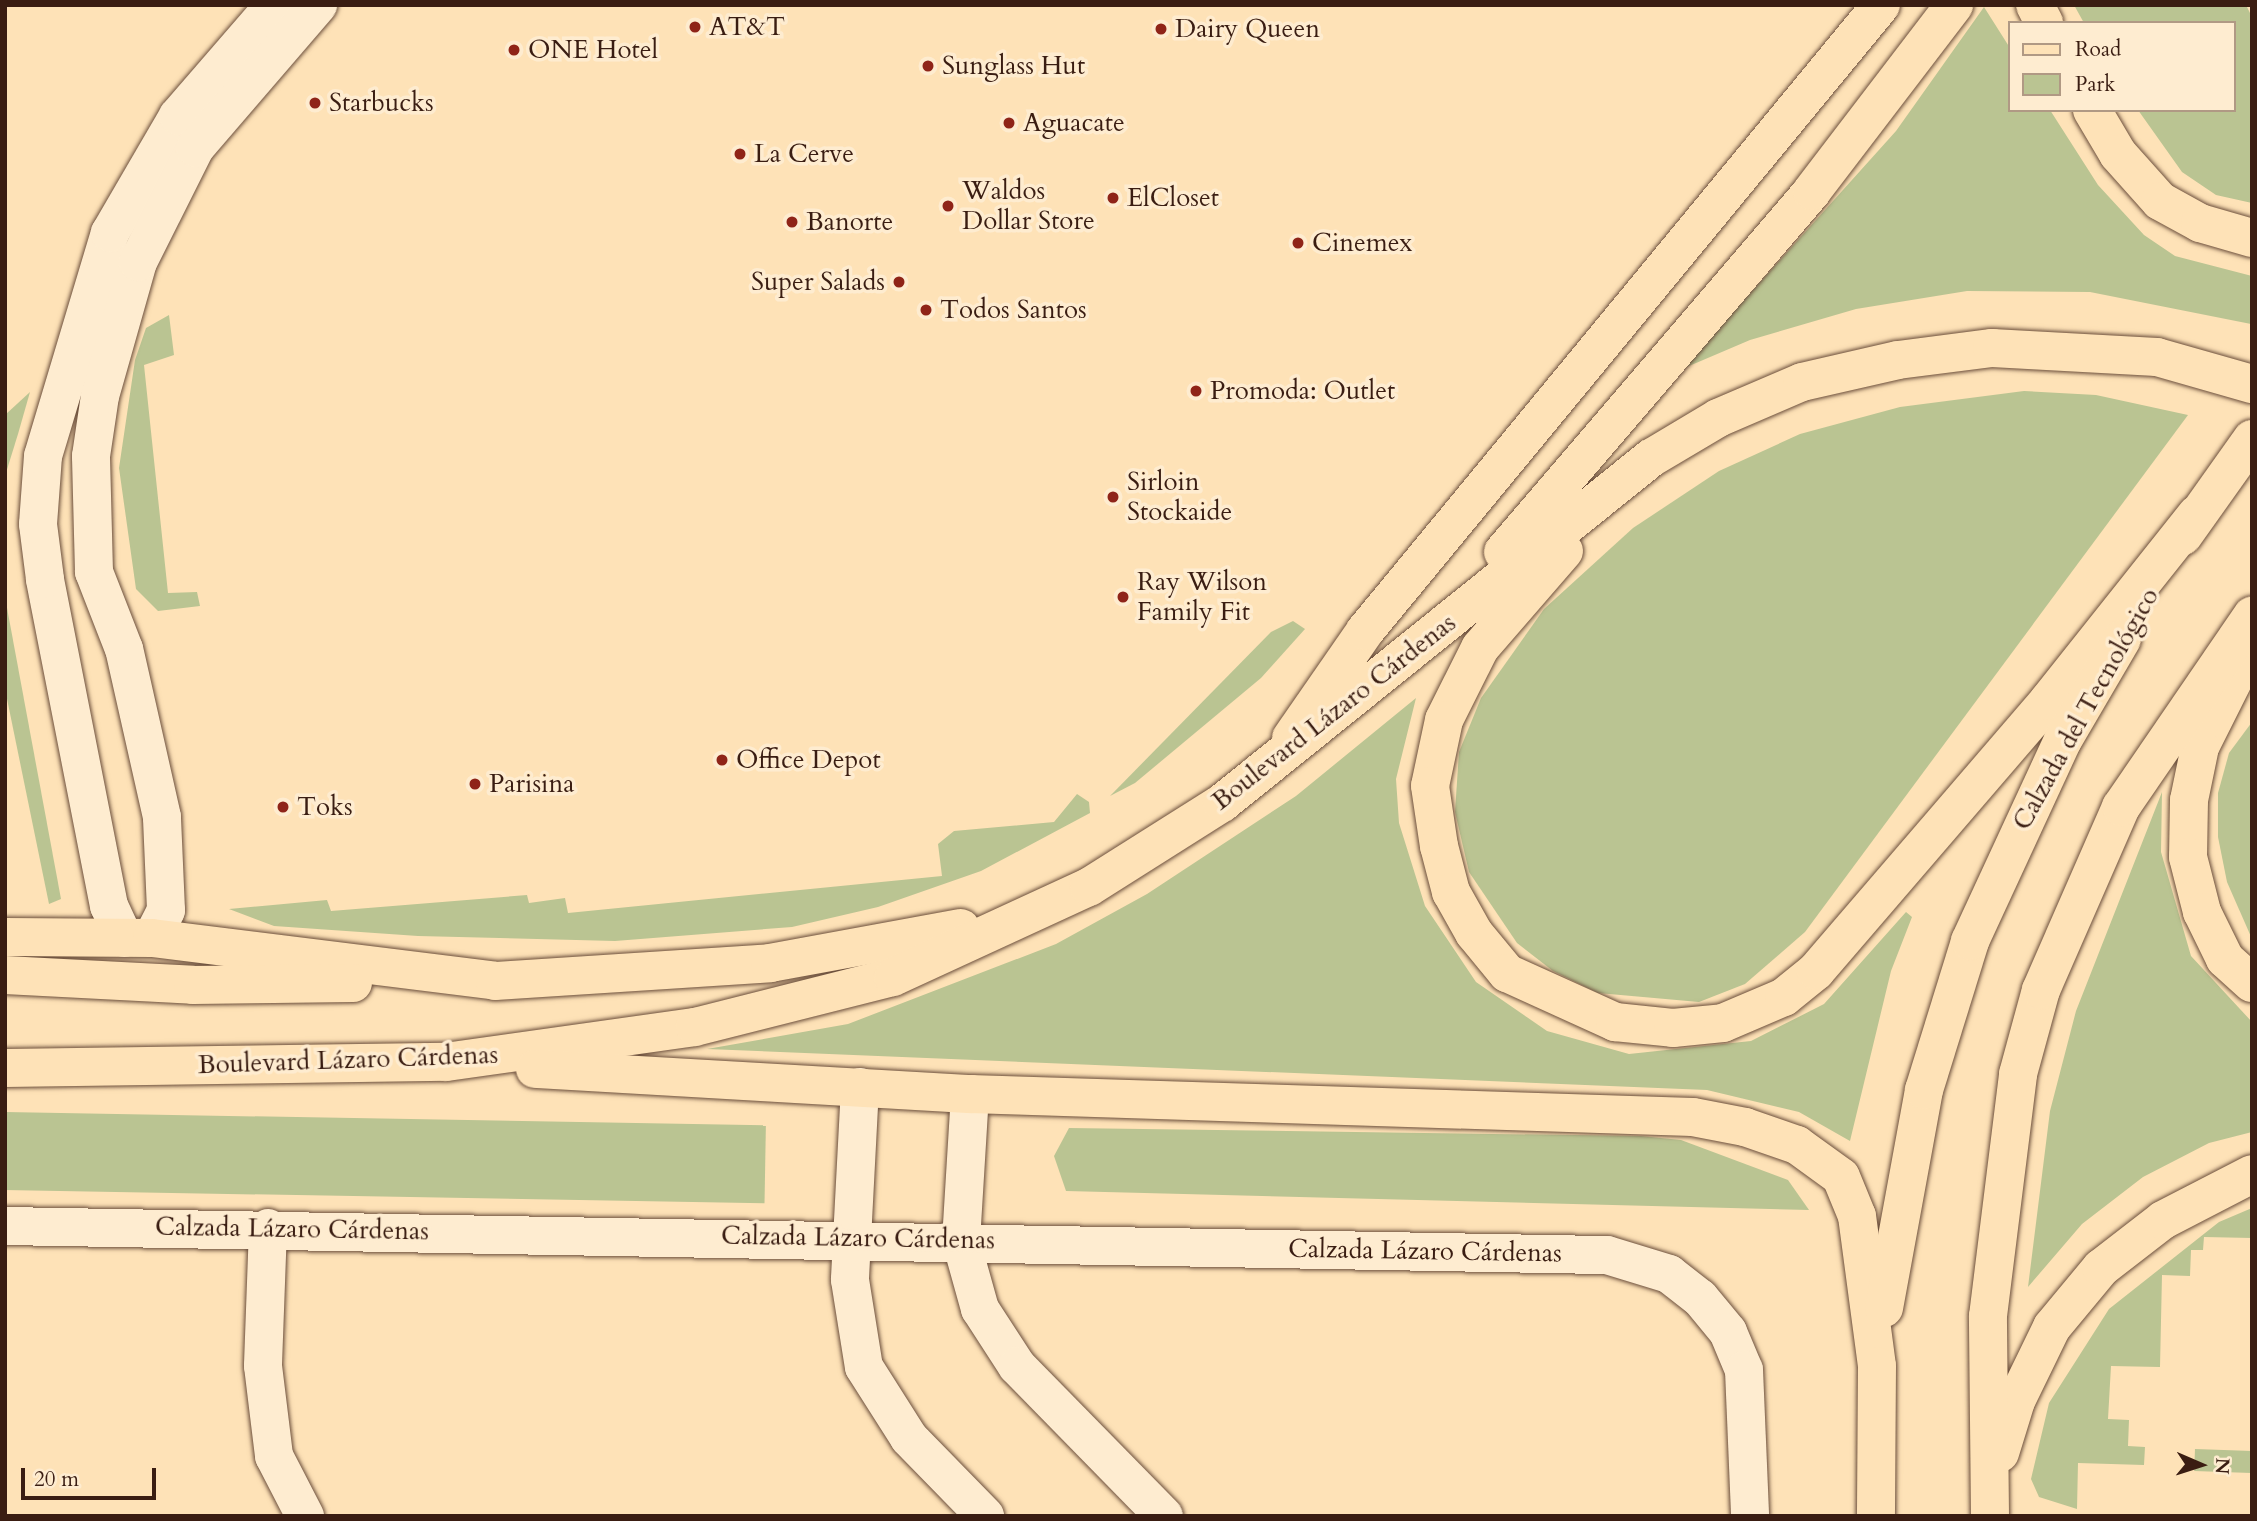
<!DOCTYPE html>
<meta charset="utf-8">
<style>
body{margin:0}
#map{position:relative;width:2257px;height:1521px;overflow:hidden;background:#fee2b7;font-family:Cardo,serif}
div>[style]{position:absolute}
.green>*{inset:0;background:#bac492;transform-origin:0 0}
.roads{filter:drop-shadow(0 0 2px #6b4e3b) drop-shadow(0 0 2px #6b4e3b)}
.minor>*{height:38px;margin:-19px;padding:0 19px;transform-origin:19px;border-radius:19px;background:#feecd0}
.major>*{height:38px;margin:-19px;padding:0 19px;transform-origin:19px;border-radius:19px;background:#fee2b7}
.highway>*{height:38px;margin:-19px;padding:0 19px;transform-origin:19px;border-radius:19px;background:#fee2b7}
.dots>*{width:19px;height:19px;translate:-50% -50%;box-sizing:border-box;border:4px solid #feecd0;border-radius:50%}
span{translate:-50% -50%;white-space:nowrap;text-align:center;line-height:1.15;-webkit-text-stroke:7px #feecd0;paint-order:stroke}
.poi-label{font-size:26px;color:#3a1d12}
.left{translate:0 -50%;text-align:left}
.right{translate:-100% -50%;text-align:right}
.street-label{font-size:26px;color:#3a1d12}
.frame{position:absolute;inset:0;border:7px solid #3a1d12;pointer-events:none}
.legend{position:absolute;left:2008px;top:21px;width:228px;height:91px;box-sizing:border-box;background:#feecd0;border:2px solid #b09984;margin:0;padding:9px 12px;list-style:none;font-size:21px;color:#3a1d12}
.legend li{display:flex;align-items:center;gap:14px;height:35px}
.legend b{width:35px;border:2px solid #b09984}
.north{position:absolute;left:2166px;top:1430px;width:70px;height:70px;-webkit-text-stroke:5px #feecd0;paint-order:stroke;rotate:93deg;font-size:19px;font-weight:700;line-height:28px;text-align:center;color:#3a1d12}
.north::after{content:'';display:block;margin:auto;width:24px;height:32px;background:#3a1d12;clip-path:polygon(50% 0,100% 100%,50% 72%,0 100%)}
.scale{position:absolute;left:21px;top:1468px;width:135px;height:32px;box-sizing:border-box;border:4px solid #3a1d12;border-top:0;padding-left:9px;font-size:21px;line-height:24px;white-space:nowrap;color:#3a1d12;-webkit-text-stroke:5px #feecd0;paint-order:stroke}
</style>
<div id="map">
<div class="green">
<i style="clip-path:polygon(2074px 5px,2246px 5px,2252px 17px,2252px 203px,2216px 195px,2182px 172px,2138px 110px,2234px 110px,2234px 23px,2084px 23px)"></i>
<i style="clip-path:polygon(1984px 7px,2010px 48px,2010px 110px,2050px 110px,2098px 185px,2144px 235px,2175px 256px,2252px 276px,2251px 324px,2090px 292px,1967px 291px,1856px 309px,1750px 340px,1682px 369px,1896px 131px)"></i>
<i style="clip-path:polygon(169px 315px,174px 355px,144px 365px,168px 593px,197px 592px,200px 606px,158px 611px,136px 589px,119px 468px,135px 360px,146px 328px)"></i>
<i style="clip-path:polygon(2024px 391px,2096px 395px,2188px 415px,1805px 932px,1745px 984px,1699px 1002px,1598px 993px,1553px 971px,1517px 943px,1469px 872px,1455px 812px,1459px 752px,1481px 698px,1544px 609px,1633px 528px,1719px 471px,1800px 434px,1900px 407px)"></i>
<i style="clip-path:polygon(30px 392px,18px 434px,5px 476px,5px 415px)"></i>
<i style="clip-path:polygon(5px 597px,61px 899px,49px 904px,5px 689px)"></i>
<i style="clip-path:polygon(1293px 621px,1305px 629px,1261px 678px,1135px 783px,1110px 796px,1271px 632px)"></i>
<i style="clip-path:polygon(1416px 698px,1396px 779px,1399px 823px,1425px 906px,1476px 982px,1547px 1031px,1629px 1054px,1751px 1041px,1824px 1004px,1906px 912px,1912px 917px,1891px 971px,1850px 1141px,1799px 1112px,1707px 1090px,707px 1049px,848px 1024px,1056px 944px,1147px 894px,1296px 796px)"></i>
<i style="clip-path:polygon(2252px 722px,2252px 939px,2227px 882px,2218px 837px,2218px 793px,2229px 753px)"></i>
<i style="clip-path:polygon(2162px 792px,2161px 852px,2191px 956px,2252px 1022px,2252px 1132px,2209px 1143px,2143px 1177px,2082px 1224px,2028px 1287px,2050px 1111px,2076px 1011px)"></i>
<i style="clip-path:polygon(1077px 794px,1089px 802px,1090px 813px,981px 871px,878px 907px,792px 927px,615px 941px,418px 936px,274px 926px,229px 909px,327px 900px,331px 911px,527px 895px,529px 903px,565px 898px,568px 913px,942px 876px,938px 844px,954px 831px,1054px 822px)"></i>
<i style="left:5px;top:1112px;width:761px;height:78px;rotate:1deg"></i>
<i style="clip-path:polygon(1069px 1128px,1641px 1136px,1681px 1140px,1788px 1180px,1809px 1210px,1066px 1191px,1054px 1156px)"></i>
<i style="clip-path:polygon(2252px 1208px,2252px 1238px,2204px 1237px,2203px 1250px,2191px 1250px,2190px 1276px,2162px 1275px,2160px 1367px,2111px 1366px,2108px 1419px,2129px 1420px,2128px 1446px,2145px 1447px,2144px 1465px,2078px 1463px,2077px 1509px,2039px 1497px,2031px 1479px,2049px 1403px,2109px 1309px,2219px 1222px)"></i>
<i style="left:2195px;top:1449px;width:57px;height:22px;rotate:2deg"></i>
</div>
<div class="roads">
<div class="minor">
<i style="left:124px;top:938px;width:35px;rotate:-115deg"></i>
<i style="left:109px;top:906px;width:333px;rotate:-101.1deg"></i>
<i style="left:45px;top:579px;width:55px;rotate:-97.3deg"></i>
<i style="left:38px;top:524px;width:68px;rotate:-85.8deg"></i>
<i style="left:43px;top:456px;width:233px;rotate:-73.3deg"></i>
<i style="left:110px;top:233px;width:135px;rotate:-59.8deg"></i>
<i style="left:178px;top:116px;width:147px;rotate:-49.1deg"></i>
<i style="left:152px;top:938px;width:31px;rotate:-63deg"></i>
<i style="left:166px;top:910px;width:93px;rotate:-92.5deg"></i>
<i style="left:162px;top:817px;width:172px;rotate:-102.7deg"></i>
<i style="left:124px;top:649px;width:83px;rotate:-111.3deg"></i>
<i style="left:94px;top:572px;width:116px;rotate:-91.5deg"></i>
<i style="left:91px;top:456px;width:61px;rotate:-81.5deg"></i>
<i style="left:100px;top:396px;width:139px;rotate:-74.2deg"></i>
<i style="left:138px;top:262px;width:127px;rotate:-63.4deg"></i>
<i style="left:195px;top:148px;width:189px;rotate:-49.3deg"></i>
<i style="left:860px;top:1087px;width:193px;rotate:93deg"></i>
<i style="left:850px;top:1280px;width:88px;rotate:80.9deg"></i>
<i style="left:864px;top:1367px;width:84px;rotate:57.6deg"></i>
<i style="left:909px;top:1438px;width:109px;rotate:45.7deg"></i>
<i style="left:970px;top:1094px;width:147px;rotate:93.5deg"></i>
<i style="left:961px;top:1241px;width:71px;rotate:74.4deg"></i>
<i style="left:980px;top:1309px;width:68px;rotate:57deg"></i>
<i style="left:1017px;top:1366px;width:210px;rotate:45.6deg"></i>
<i style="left:5px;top:1226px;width:1602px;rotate:1.04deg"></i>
<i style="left:1607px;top:1255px;width:65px;rotate:17deg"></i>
<i style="left:1669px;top:1274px;width:39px;rotate:38deg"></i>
<i style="left:1700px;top:1298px;width:44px;rotate:50.5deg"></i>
<i style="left:1728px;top:1332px;width:41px;rotate:67.2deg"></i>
<i style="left:1744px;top:1370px;width:146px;rotate:87.6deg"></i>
<i style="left:268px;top:1228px;width:138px;rotate:92.1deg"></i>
<i style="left:263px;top:1366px;width:91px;rotate:83deg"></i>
<i style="left:274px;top:1456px;width:68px;rotate:62.7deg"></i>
</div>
<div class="major">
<i style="left:5px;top:937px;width:147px;rotate:0.4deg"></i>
<i style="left:152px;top:938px;width:346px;rotate:7.1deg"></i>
<i style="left:5px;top:975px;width:188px;rotate:3deg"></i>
<i style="left:193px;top:985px;width:160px;rotate:-0.7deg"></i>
</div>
<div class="highway">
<i style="left:2035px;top:5px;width:20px;rotate:63deg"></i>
<i style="left:2092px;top:110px;width:51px;rotate:59.4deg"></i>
<i style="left:2118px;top:154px;width:63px;rotate:48.2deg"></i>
<i style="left:2160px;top:201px;width:46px;rotate:28.8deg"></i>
<i style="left:2200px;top:223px;width:54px;rotate:16.1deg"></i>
<i style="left:2183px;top:536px;width:119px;rotate:-54.6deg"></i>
<i style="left:1564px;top:551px;width:128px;rotate:130.9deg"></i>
<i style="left:1480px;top:648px;width:80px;rotate:116.6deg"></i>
<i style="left:1444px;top:720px;width:67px;rotate:102deg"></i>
<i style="left:1430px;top:786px;width:61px;rotate:81.5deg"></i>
<i style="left:1439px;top:846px;width:48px;rotate:75.4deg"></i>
<i style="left:1451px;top:892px;width:47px;rotate:60.7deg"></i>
<i style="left:1474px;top:933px;width:52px;rotate:50.5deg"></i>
<i style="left:1507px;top:973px;width:119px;rotate:24.4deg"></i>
<i style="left:1615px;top:1022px;width:58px;rotate:5.9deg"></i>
<i style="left:1673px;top:1028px;width:50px;rotate:-5.7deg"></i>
<i style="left:1723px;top:1023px;width:66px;rotate:-23.1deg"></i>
<i style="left:1784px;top:997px;width:41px;rotate:-39.1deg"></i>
<i style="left:1816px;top:971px;width:356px;rotate:-49.3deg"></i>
<i style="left:2048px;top:701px;width:238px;rotate:-51.5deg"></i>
<i style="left:1503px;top:552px;width:475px;rotate:-49.4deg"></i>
<i style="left:1812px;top:191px;width:234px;rotate:-52.6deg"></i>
<i style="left:2241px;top:665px;width:92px;rotate:116.6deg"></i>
<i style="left:2200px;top:747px;width:54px;rotate:101.7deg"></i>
<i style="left:2189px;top:800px;width:57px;rotate:91deg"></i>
<i style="left:2188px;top:857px;width:57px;rotate:75.7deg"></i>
<i style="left:2202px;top:912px;width:52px;rotate:63.9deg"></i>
<i style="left:2225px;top:959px;width:36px;rotate:42deg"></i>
<i style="left:1291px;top:738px;width:130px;rotate:-55.3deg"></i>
<i style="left:1365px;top:631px;width:811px;rotate:-50.5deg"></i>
<i style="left:495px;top:981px;width:276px;rotate:-3.7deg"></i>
<i style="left:770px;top:963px;width:194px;rotate:-10.4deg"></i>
<i style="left:5px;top:1068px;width:441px;rotate:-0.8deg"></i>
<i style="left:446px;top:1062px;width:251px;rotate:-8deg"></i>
<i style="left:695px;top:1027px;width:204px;rotate:-14.2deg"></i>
<i style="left:893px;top:977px;width:216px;rotate:-24.7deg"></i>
<i style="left:1089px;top:887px;width:157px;rotate:-32.3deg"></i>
<i style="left:1222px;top:803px;width:551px;rotate:-38.81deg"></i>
<i style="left:1651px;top:458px;width:78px;rotate:-30.8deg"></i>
<i style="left:1718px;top:418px;width:91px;rotate:-23.2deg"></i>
<i style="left:1802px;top:382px;width:98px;rotate:-12.9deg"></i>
<i style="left:1898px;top:360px;width:95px;rotate:-7.3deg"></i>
<i style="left:1992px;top:348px;width:165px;rotate:3.1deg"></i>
<i style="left:2157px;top:357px;width:99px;rotate:15.9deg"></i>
<i style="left:535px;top:1069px;width:436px;rotate:3.3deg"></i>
<i style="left:970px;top:1094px;width:723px;rotate:1.82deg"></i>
<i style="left:1693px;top:1117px;width:53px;rotate:10.9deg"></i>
<i style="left:1745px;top:1127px;width:55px;rotate:19.1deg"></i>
<i style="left:1797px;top:1145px;width:54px;rotate:36deg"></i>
<i style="left:1841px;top:1177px;width:42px;rotate:67.7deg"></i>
<i style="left:1857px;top:1216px;width:151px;rotate:82.4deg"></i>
<i style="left:1877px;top:1366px;width:150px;rotate:90.4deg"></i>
<i style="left:1884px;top:1308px;width:222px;rotate:-79.6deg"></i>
<i style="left:1924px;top:1090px;width:156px;rotate:-72.8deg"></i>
<i style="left:1970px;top:941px;width:221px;rotate:-65.2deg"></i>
<i style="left:2063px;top:740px;width:117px;rotate:-59.7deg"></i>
<i style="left:2000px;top:1453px;width:54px;rotate:-72.9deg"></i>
<i style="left:2016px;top:1401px;width:82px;rotate:-64.1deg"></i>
<i style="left:2052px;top:1327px;width:77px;rotate:-50.3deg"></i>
<i style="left:2101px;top:1268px;width:78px;rotate:-37.7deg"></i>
<i style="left:2163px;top:1220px;width:100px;rotate:-27.3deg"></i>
<i style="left:1990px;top:1516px;width:200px;rotate:-90.6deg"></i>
<i style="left:1988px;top:1316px;width:244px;rotate:-82.9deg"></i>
<i style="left:2018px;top:1074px;width:87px;rotate:-74.7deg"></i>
<i style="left:2041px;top:990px;width:200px;rotate:-66.4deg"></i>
<i style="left:2121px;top:807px;width:232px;rotate:-55.6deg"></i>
</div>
</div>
<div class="dots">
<i style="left:695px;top:27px;background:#8f2418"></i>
<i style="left:1161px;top:29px;background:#8f2418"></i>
<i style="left:514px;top:50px;background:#8f2418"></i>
<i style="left:928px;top:66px;background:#8f2418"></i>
<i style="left:315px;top:103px;background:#8f2418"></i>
<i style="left:1009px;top:123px;background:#8f2418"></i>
<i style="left:740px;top:154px;background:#8f2418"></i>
<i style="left:1113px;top:198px;background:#8f2418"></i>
<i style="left:948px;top:206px;background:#8f2418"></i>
<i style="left:792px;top:222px;background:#8f2418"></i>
<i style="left:1298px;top:243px;background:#8f2418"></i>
<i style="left:899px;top:282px;background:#8f2418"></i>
<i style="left:926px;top:310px;background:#8f2418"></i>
<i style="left:1196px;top:391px;background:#8f2418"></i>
<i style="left:1113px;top:497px;background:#8f2418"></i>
<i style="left:1123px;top:597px;background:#8f2418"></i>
<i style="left:722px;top:760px;background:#8f2418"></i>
<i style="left:475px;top:784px;background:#8f2418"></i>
<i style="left:283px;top:807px;background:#8f2418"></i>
</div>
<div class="poi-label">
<span class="left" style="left:709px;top:27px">AT&amp;T</span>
<span class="left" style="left:1175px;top:29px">Dairy Queen</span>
<span class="left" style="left:528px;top:50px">ONE Hotel</span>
<span class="left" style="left:942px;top:66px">Sunglass Hut</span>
<span class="left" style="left:329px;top:103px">Starbucks</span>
<span class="left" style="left:1023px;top:123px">Aguacate</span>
<span class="left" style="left:754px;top:154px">La Cerve</span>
<span class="left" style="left:962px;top:206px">Waldos<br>Dollar Store</span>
<span class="left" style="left:1127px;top:198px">ElCloset</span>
<span class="left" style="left:806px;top:222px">Banorte</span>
<span class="left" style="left:1312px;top:243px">Cinemex</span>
<span class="right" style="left:885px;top:282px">Super Salads</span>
<span class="left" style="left:940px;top:310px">Todos Santos</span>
<span class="left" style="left:1210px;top:391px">Promoda: Outlet</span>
<span class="left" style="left:1127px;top:497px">Sirloin<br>Stockaide</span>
<span class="left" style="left:1137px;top:597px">Ray Wilson<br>Family Fit</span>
<span class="left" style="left:736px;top:760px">Office Depot</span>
<span class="left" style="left:489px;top:784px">Parisina</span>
<span class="left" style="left:297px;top:807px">Toks</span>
</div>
<div class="street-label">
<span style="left:2086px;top:709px;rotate:-61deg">Calzada del Tecnológico</span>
<span style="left:1334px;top:712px;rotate:-38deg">Boulevard Lázaro Cárdenas</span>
<span style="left:348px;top:1060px;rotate:-2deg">Boulevard Lázaro Cárdenas</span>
<span style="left:292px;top:1229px;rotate:1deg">Calzada Lázaro Cárdenas</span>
<span style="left:858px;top:1238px;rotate:1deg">Calzada Lázaro Cárdenas</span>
<span style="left:1425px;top:1251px;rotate:1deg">Calzada Lázaro Cárdenas</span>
</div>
<div class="frame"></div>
<ul class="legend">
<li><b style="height:9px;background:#fee2b7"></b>Road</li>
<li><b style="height:19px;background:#bac492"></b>Park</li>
</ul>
<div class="north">N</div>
<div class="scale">20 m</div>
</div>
